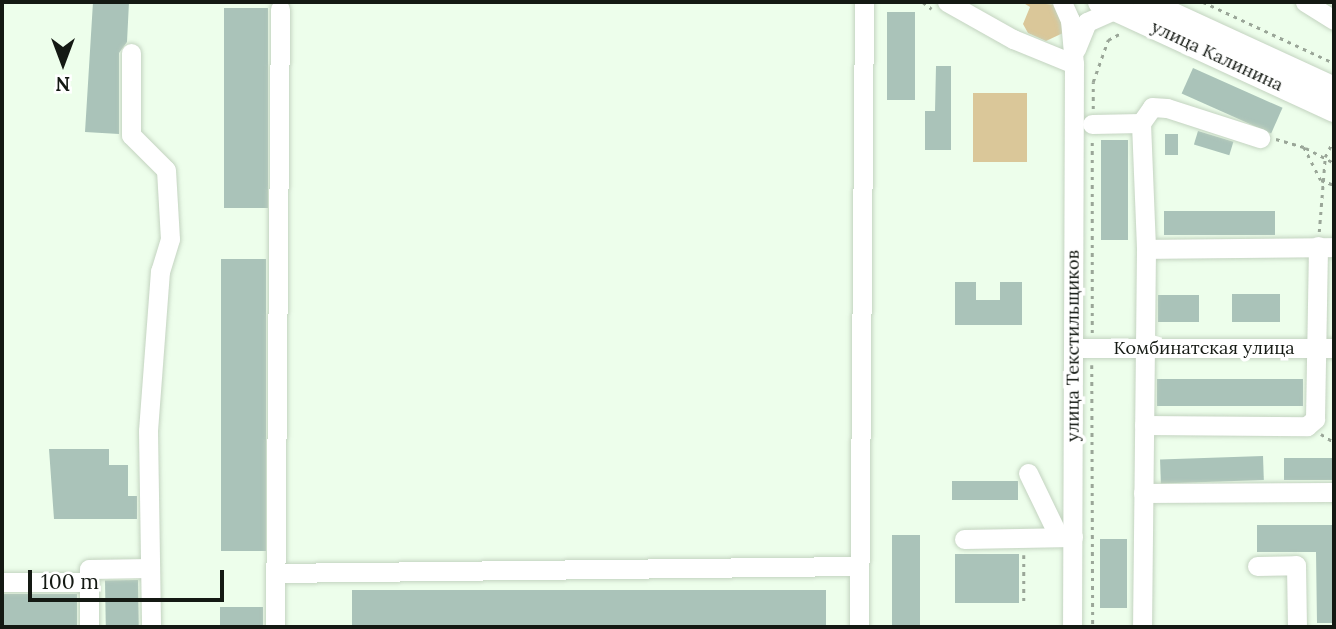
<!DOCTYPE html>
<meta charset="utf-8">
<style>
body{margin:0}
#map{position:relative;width:1336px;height:629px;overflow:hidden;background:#edfeeb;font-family:Lora,serif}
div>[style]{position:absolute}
.green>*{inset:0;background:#dac799;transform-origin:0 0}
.building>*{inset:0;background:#aac3b9;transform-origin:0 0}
.path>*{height:2.5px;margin-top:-1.25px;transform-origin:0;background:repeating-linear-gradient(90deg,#9aa698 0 3.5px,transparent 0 8.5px)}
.roads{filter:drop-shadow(0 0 2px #c3d3c0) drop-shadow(0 0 2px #c3d3c0)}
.minor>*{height:19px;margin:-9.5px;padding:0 9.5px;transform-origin:9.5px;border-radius:9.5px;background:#fff}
.major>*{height:24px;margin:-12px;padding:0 12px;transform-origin:12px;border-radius:12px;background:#fff}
span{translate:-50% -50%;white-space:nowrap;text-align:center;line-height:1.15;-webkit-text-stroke:7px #fff;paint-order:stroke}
.street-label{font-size:18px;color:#141913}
.frame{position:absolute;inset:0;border:4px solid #141913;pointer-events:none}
.north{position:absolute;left:28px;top:28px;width:70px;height:70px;-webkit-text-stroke:5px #fff;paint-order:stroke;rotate:180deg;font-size:19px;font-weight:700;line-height:28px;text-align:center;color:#141913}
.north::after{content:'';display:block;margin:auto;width:24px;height:32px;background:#141913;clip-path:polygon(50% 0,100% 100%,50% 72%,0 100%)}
.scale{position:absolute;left:28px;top:570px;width:196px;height:32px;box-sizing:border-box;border:4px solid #141913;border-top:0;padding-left:9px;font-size:21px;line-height:24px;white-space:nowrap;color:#141913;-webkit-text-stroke:5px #fff;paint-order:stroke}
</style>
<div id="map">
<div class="green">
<i style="clip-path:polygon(1022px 2px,1058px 5px,1063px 33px,1046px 41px,1028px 33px,1023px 24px,1030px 7px)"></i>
<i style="left:973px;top:93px;width:54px;height:69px"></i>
</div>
<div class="building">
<i style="clip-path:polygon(93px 2px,129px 2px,127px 42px,119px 53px,119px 134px,85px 132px)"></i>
<i style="left:224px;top:8px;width:44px;height:200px"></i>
<i style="left:887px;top:12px;width:28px;height:88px"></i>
<i style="clip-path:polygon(936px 66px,951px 66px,951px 150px,925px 150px,925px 111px,935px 111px)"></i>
<i style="left:1193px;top:68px;width:98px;height:28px;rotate:24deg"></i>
<i style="left:1198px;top:131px;width:37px;height:14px;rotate:17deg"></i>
<i style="left:1165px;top:134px;width:13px;height:21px"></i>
<i style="left:1101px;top:140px;width:27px;height:100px"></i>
<i style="left:1275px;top:211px;width:24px;height:111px;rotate:90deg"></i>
<i style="left:221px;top:259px;width:45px;height:292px"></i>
<i style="clip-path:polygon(955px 282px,976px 282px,976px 300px,1000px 300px,1000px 282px,1022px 282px,1022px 325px,955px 325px)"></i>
<i style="left:1232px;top:294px;width:48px;height:28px"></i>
<i style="left:1158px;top:295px;width:41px;height:27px"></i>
<i style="left:1157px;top:379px;width:146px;height:27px"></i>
<i style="clip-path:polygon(49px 449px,109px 449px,109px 465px,128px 465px,128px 496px,137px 496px,137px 519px,54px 519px)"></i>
<i style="left:1263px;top:456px;width:24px;height:103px;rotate:88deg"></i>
<i style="left:1334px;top:458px;width:22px;height:50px;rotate:90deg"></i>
<i style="left:952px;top:481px;width:66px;height:19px"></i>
<i style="clip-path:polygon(1257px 525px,1334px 525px,1334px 623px,1317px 623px,1316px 552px,1257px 552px)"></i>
<i style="left:920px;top:535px;width:92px;height:28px;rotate:90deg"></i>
<i style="left:1100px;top:539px;width:27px;height:69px"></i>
<i style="left:955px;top:554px;width:64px;height:49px"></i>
<i style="left:138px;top:580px;width:47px;height:33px;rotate:89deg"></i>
<i style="left:826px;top:590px;width:37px;height:474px;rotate:90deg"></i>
<i style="left:2px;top:594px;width:75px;height:33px"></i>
<i style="left:220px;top:607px;width:43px;height:20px"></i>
</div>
<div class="path">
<i style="left:923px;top:2px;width:11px;rotate:38deg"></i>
<i style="left:1203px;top:2px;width:145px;rotate:25deg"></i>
<i style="left:1093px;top:109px;width:27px;rotate:-90deg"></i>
<i style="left:1093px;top:82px;width:45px;rotate:-70.3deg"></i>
<i style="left:1108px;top:40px;width:15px;rotate:-28deg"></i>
<i style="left:1276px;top:139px;width:29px;rotate:16deg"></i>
<i style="left:1304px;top:147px;width:37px;rotate:63deg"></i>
<i style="left:1321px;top:180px;width:14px;rotate:21deg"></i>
<i style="left:1306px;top:148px;width:32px;rotate:28deg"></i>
<i style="left:1319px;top:232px;width:75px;rotate:-85.4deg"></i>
<i style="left:1325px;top:157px;width:20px;rotate:-63deg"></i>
<i style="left:1092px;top:333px;width:192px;rotate:-90deg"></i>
<i style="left:1092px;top:365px;width:262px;rotate:89.8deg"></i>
<i style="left:1321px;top:434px;width:15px;rotate:32deg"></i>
<i style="left:1024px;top:555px;width:48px;rotate:90deg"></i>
<i style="left:1313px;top:627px;width:21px"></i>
</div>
<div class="roads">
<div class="minor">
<i style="left:947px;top:2px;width:76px;rotate:29.3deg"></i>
<i style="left:1013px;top:39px;width:66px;rotate:22.3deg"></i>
<i style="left:1062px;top:2px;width:20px;rotate:66deg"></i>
<i style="left:1070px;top:20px;width:44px;rotate:84.8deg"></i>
<i style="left:1074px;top:64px;width:563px;rotate:90.2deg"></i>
<i style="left:1305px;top:2px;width:34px;rotate:32deg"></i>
<i style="left:1076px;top:49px;width:29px;rotate:-68deg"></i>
<i style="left:1087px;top:22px;width:32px;rotate:-24deg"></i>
<i style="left:131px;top:53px;width:82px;rotate:90deg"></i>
<i style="left:131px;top:135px;width:49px;rotate:45deg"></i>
<i style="left:166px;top:170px;width:69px;rotate:86.7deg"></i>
<i style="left:170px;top:239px;width:34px;rotate:107deg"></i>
<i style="left:160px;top:271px;width:160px;rotate:94.3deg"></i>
<i style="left:148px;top:431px;width:196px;rotate:89.1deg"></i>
<i style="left:1141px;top:123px;width:126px;rotate:87.7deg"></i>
<i style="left:1146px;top:249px;width:378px;rotate:90.6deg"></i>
<i style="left:1092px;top:124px;width:49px;rotate:-1.2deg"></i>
<i style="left:1141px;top:123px;width:19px;rotate:-55deg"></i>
<i style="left:1152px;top:107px;width:15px;rotate:4deg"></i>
<i style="left:1167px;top:108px;width:98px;rotate:17.9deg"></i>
<i style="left:1146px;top:249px;width:188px;rotate:-0.6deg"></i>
<i style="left:1073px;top:348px;width:261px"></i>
<i style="left:1144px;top:425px;width:163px;rotate:0.4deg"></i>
<i style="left:1307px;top:426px;width:11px;rotate:-41deg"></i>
<i style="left:1315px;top:419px;width:173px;rotate:-89deg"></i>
<i style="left:1028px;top:473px;width:71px;rotate:64.2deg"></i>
<i style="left:1143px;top:493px;width:191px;rotate:-0.3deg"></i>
<i style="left:964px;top:539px;width:109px;rotate:-1.1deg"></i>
<i style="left:1257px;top:566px;width:39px;rotate:-1deg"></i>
<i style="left:1296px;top:565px;width:62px;rotate:89.1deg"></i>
<i style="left:275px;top:573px;width:584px;rotate:-0.69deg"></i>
<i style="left:2px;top:582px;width:87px"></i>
<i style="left:89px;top:627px;width:58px;rotate:-90deg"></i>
<i style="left:89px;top:569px;width:61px;rotate:-0.9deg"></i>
<i style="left:275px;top:627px;width:618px;rotate:-89.54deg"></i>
<i style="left:859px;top:627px;width:625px;rotate:-89.54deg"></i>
</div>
<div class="major">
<i style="left:1100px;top:2px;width:258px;rotate:24.8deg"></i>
<i style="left:1145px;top:2px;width:208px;rotate:24.7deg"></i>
</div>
</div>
<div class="street-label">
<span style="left:1217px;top:56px;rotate:25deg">улица Калинина</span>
<span style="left:1073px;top:346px;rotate:-90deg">улица Текстильщиков</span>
<span style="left:1204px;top:348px">Комбинатская улица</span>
</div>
<div class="frame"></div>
<div class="north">N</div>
<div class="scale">100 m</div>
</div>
